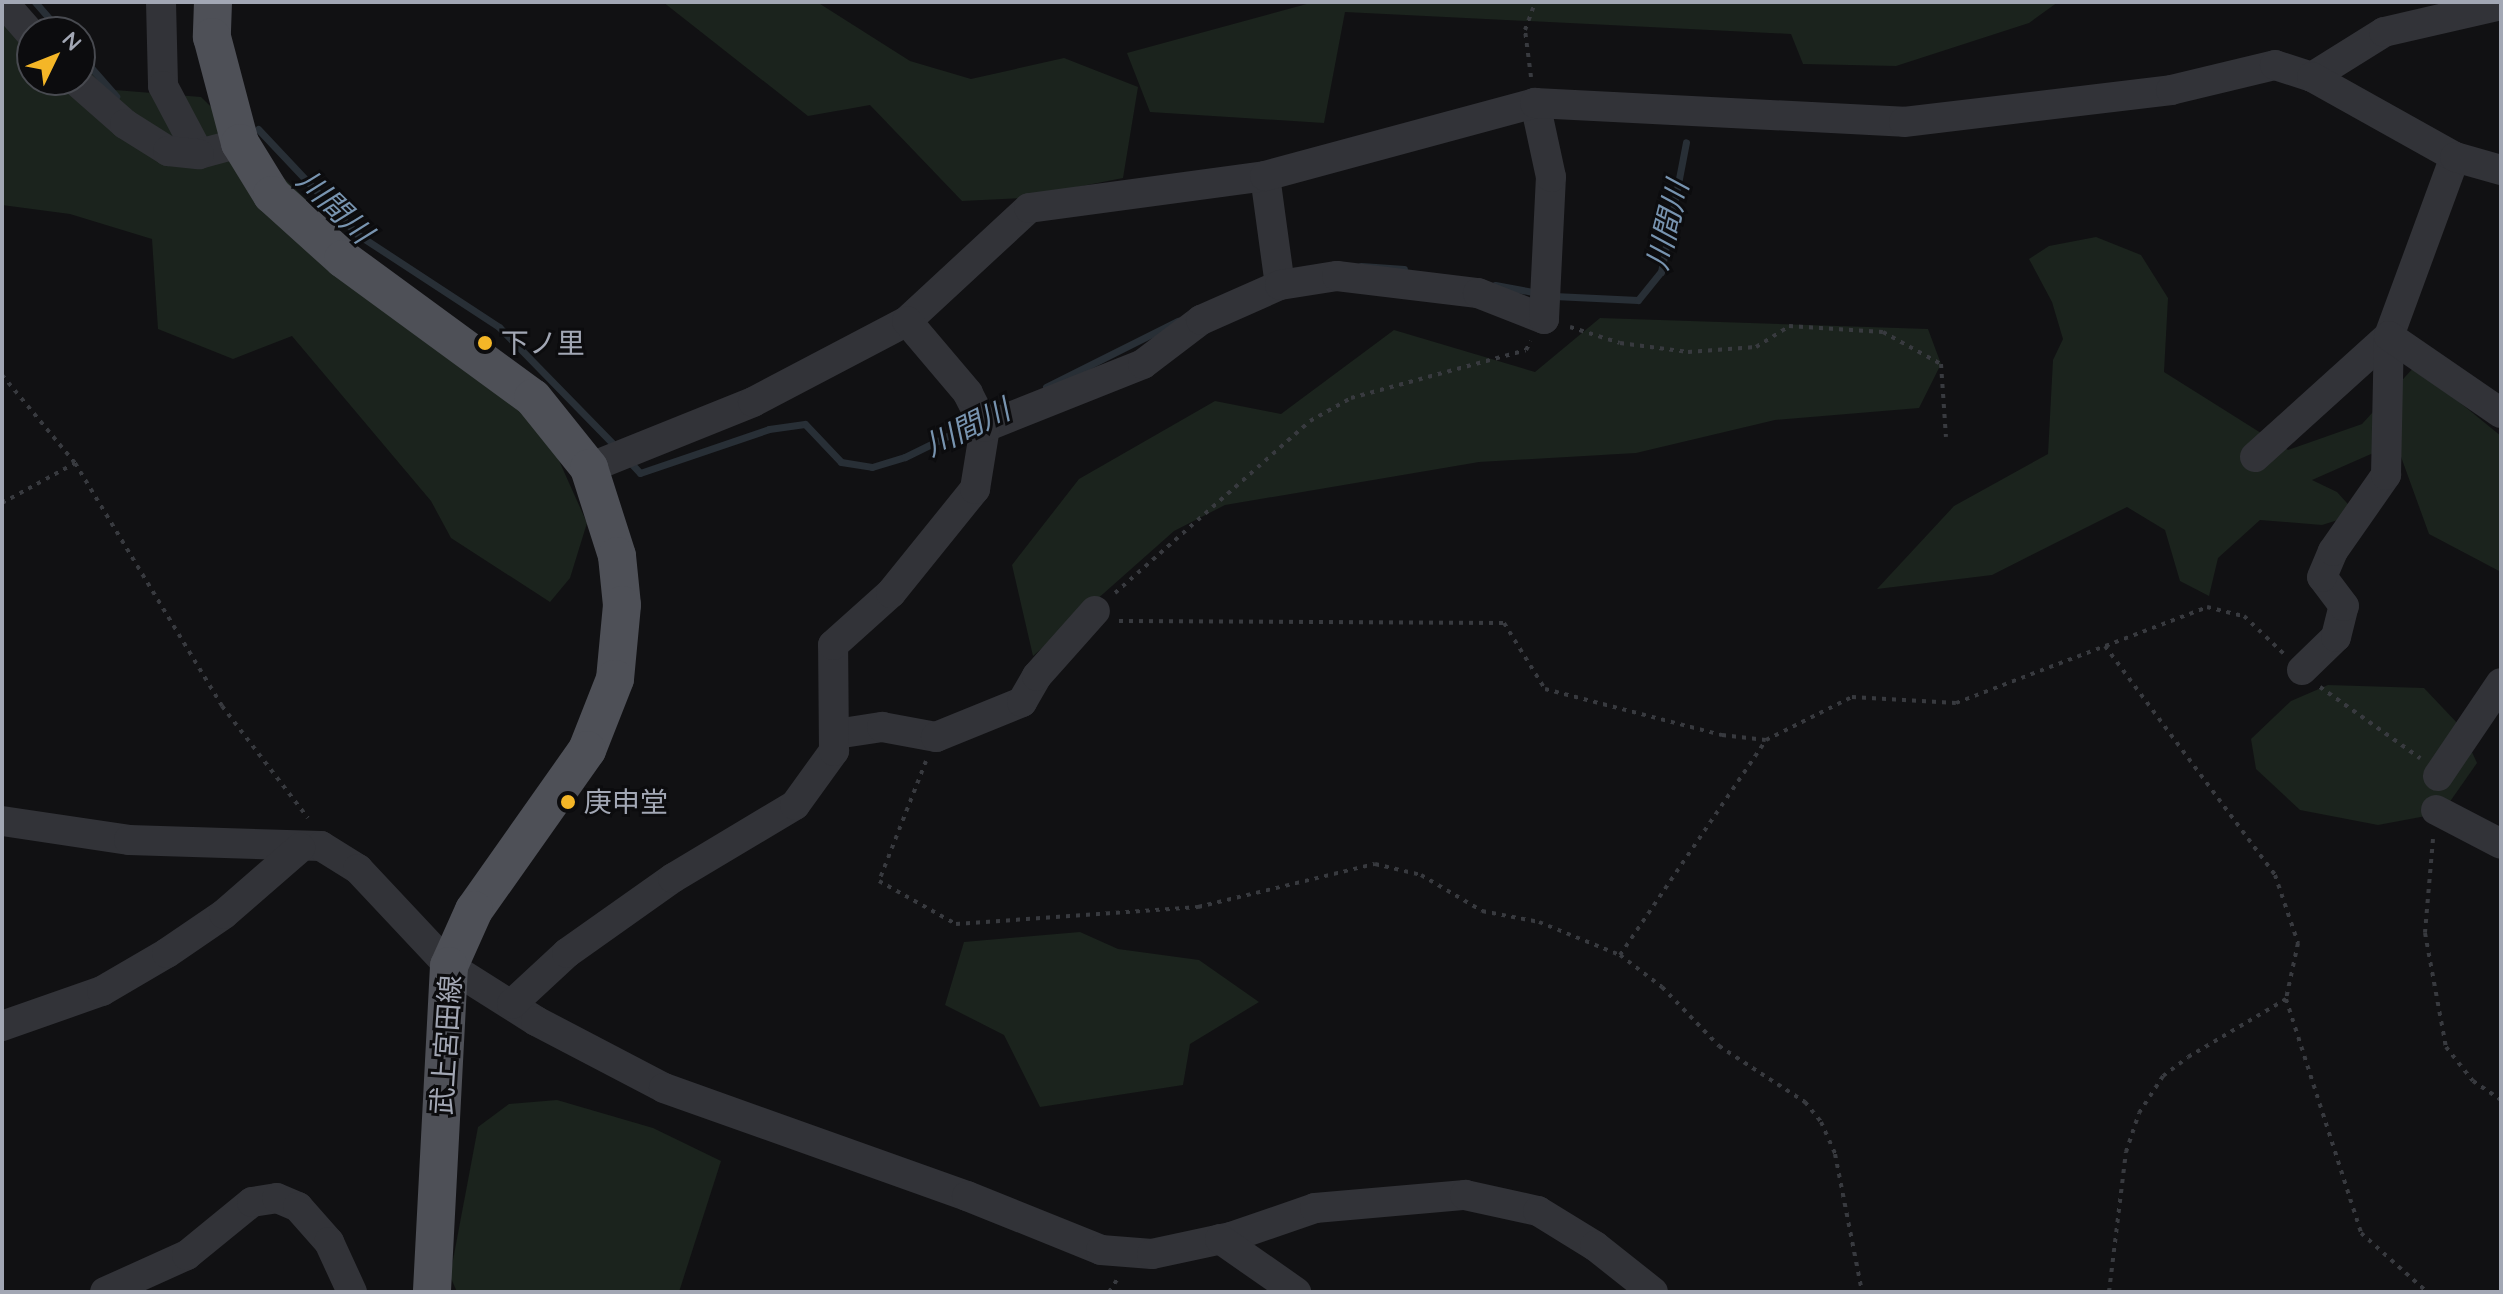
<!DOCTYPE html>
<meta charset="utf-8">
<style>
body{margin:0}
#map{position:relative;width:2503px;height:1294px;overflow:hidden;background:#111113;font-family:Quicksand,"Noto Sans JP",sans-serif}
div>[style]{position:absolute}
.green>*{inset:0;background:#1b231d}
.stream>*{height:7px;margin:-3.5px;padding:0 3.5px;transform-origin:3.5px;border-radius:3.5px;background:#282f36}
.path>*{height:4px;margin-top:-2px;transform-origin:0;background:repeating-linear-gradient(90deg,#383a3f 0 4px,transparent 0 10px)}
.minor>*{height:30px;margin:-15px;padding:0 15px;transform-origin:15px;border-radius:15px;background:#323338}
.major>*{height:38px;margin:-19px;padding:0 19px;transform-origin:19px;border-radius:19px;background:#4e5057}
.dots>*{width:22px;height:22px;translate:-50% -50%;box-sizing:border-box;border:4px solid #0c0c0e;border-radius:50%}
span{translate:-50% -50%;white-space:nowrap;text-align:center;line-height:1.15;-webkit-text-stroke:6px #0c0c0e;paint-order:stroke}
.poi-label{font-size:28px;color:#a2a7b4}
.left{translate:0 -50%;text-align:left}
.street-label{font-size:28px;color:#a2a7b4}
.water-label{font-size:30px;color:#7894b0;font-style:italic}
.frame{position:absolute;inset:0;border:4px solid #a2a7b4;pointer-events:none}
.north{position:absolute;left:16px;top:16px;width:80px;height:80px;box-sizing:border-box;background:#0c0c0e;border:2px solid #484a50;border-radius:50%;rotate:47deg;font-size:22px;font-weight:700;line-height:32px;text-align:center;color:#a2a7b4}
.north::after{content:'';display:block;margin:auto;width:28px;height:36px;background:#f4b627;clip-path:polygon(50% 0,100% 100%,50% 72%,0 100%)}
</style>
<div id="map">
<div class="green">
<i style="clip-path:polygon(2px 2px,32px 32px,32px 80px,80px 80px,80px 61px,115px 90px,201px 97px,548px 436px,587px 523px,570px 578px,550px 602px,451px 538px,431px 501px,292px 336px,233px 359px,158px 329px,152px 239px,70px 214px,2px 205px)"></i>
<i style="clip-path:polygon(663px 2px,817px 2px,910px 61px,971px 79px,1064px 58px,1138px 87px,1123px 178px,1021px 198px,962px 201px,870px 105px,808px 116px)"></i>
<i style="clip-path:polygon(1314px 2px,2058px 2px,2029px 23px,1896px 66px,1803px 64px,1791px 34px,1345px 12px,1324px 123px,1150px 112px,1127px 53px)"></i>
<i style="clip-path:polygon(2096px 237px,2141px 255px,2168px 298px,2164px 372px,2288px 450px,2362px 424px,2415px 366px,2501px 436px,2501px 572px,2429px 534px,2396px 443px,2312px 480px,2337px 492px,2357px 514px,2322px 525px,2260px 520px,2218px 558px,2209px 596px,2180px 581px,2165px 530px,2127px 507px,1992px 575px,1877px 589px,1954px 506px,2048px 454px,2053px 360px,2063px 339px,2052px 302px,2029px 259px,2049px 246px)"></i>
<i style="clip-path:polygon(1600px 318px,1928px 329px,1941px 364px,1919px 408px,1775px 420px,1636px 453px,1479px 462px,1225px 505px,1174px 531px,1033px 656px,1012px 565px,1079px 479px,1215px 401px,1281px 414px,1394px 330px,1535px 372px)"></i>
<i style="clip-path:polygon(2328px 685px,2424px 688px,2460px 726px,2477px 763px,2442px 813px,2378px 825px,2300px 810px,2256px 769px,2251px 739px,2291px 701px)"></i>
<i style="clip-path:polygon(1080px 932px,1118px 949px,1199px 960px,1259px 1002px,1190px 1044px,1183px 1085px,1040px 1107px,1004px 1035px,945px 1005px,964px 942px)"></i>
<i style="clip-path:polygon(557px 1100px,653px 1128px,721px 1161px,679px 1292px,457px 1292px,450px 1276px,478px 1127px,509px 1104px)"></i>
</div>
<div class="stream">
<i style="left:35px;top:2px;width:40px;rotate:49deg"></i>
<i style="left:80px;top:55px;width:55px;rotate:48.7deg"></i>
<i style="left:258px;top:129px;width:144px;rotate:46.7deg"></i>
<i style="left:357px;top:234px;width:170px;rotate:33.2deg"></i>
<i style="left:499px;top:327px;width:168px;rotate:45.7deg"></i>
<i style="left:1361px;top:266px;width:43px;rotate:4deg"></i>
<i style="left:1495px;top:285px;width:44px;rotate:10.5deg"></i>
<i style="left:1554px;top:296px;width:84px;rotate:2.7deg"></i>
<i style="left:1638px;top:300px;width:36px;rotate:-51deg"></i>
<i style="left:1661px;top:272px;width:132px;rotate:-79.1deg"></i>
<i style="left:1046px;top:387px;width:148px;rotate:-26.6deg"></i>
<i style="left:627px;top:459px;width:19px;rotate:47deg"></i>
<i style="left:640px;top:473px;width:136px;rotate:-18.8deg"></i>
<i style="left:769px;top:429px;width:36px;rotate:-8deg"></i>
<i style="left:805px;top:424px;width:52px;rotate:46.5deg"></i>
<i style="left:841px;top:462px;width:31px;rotate:9deg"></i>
<i style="left:872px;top:467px;width:34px;rotate:-17deg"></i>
<i style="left:905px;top:457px;width:77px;rotate:-26.2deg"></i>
</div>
<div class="path">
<i style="left:1120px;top:2px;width:14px"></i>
<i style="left:1531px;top:77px;width:47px;rotate:-97.3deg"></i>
<i style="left:1525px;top:30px;width:30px;rotate:-70deg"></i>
<i style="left:1570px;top:327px;width:52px;rotate:17.7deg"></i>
<i style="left:1620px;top:343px;width:69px;rotate:7.5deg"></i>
<i style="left:1688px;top:352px;width:68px;rotate:-4.2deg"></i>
<i style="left:1756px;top:347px;width:39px;rotate:-32deg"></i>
<i style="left:1789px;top:326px;width:94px;rotate:3.7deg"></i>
<i style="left:1883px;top:332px;width:66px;rotate:28.9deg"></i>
<i style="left:1941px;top:364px;width:73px;rotate:86.1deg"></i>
<i style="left:2px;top:375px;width:114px;rotate:50.3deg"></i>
<i style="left:75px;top:463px;width:284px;rotate:58.8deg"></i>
<i style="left:222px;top:706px;width:141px;rotate:52.5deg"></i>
<i style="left:2px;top:503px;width:83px;rotate:-28.7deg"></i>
<i style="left:1115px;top:593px;width:260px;rotate:-41.4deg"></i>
<i style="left:1310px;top:421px;width:47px;rotate:-29.3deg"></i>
<i style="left:1351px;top:398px;width:181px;rotate:-15.3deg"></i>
<i style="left:1526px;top:350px;width:10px;rotate:-61deg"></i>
<i style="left:1119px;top:621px;width:385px;rotate:0.3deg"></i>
<i style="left:1504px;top:623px;width:78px;rotate:58.2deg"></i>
<i style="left:1545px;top:689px;width:183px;rotate:14.6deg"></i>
<i style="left:1722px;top:735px;width:44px;rotate:6.5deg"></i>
<i style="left:2105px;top:646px;width:285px;rotate:53.4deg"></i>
<i style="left:2275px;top:875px;width:72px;rotate:71.3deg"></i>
<i style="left:2298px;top:943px;width:57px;rotate:102.1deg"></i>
<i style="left:2286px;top:999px;width:246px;rotate:72.2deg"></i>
<i style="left:2361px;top:1233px;width:89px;rotate:41.8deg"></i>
<i style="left:2320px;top:687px;width:123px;rotate:35.4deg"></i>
<i style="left:926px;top:761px;width:129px;rotate:111.4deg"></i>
<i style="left:879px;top:881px;width:88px;rotate:29.2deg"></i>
<i style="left:956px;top:924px;width:243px;rotate:-4deg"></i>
<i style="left:1198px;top:907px;width:182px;rotate:-13.7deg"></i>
<i style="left:1375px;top:864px;width:47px;rotate:13.4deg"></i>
<i style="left:1421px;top:875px;width:71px;rotate:30.5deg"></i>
<i style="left:1482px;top:911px;width:58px;rotate:10.9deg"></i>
<i style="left:1539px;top:922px;width:87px;rotate:22.2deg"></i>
<i style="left:1620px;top:955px;width:53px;rotate:37.3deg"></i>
<i style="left:1662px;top:987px;width:82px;rotate:46deg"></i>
<i style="left:1719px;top:1046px;width:103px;rotate:33.1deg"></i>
<i style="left:1805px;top:1102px;width:26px;rotate:51deg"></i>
<i style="left:1821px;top:1122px;width:35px;rotate:66deg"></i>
<i style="left:1835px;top:1154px;width:141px;rotate:78.9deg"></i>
<i style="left:2433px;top:839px;width:94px;rotate:94.9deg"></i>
<i style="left:2425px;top:933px;width:116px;rotate:79.6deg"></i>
<i style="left:2446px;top:1047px;width:43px;rotate:51.5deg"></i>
<i style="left:2473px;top:1081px;width:34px;rotate:34deg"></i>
<i style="left:1620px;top:955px;width:260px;rotate:-55.8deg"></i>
<i style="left:1766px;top:740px;width:96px;rotate:-26.6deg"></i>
<i style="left:1852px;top:697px;width:104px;rotate:3.3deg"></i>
<i style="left:1956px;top:703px;width:269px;rotate:-20.9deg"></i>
<i style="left:2207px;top:607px;width:38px;rotate:14deg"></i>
<i style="left:2244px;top:616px;width:55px;rotate:43.5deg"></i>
<i style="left:1109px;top:1292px;width:17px;rotate:-57deg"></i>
<i style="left:2109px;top:1292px;width:141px;rotate:-83.1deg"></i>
<i style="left:2126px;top:1152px;width:41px;rotate:-71.6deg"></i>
<i style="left:2139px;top:1113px;width:44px;rotate:-57deg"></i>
<i style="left:2163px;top:1076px;width:31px;rotate:-37deg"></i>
<i style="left:2188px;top:1057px;width:114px;rotate:-30.6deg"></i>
</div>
<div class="minor">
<i style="left:3px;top:2px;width:44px;rotate:48.7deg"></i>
<i style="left:161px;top:2px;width:84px;rotate:88.6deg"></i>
<i style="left:163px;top:86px;width:77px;rotate:62.1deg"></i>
<i style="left:199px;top:154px;width:42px;rotate:-15deg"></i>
<i style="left:2312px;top:77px;width:85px;rotate:-32deg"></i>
<i style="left:2384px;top:32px;width:120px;rotate:-13deg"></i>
<i style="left:75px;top:80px;width:67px;rotate:41.3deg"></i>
<i style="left:125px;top:124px;width:51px;rotate:32.1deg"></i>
<i style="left:168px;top:151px;width:31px;rotate:6deg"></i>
<i style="left:1265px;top:176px;width:110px;rotate:82.2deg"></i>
<i style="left:985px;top:427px;width:170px;rotate:-21.7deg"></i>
<i style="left:1143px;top:364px;width:73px;rotate:-37.2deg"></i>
<i style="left:1201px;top:320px;width:86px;rotate:-23.9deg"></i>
<i style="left:1280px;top:285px;width:58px;rotate:-9deg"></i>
<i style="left:1337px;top:276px;width:142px;rotate:6.9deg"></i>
<i style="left:1478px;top:293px;width:71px;rotate:21.5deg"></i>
<i style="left:1544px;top:319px;width:142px;rotate:-87.2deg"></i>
<i style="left:1551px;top:177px;width:76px;rotate:-102.2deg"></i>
<i style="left:2255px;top:457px;width:181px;rotate:-42.1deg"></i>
<i style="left:2389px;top:336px;width:191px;rotate:-69.8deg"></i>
<i style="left:589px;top:468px;width:177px;rotate:-21.9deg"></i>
<i style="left:753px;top:402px;width:174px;rotate:-27.7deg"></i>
<i style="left:907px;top:321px;width:166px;rotate:-42.8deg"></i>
<i style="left:1029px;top:208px;width:238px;rotate:-7.7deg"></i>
<i style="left:1265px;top:176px;width:280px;rotate:-15.1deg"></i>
<i style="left:1535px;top:103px;width:369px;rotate:2.9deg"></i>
<i style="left:1904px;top:122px;width:269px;rotate:-6.8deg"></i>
<i style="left:2171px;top:90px;width:107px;rotate:-13.5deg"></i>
<i style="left:2275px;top:65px;width:39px;rotate:18deg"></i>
<i style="left:2312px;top:77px;width:164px;rotate:29.2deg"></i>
<i style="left:2455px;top:157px;width:48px;rotate:15.8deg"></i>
<i style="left:2302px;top:670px;width:47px;rotate:-44.1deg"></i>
<i style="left:2336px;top:637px;width:32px;rotate:-76deg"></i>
<i style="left:2344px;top:606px;width:36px;rotate:-127deg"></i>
<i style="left:2322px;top:577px;width:28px;rotate:-67deg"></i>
<i style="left:2333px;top:551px;width:93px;rotate:-55.1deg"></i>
<i style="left:2386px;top:475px;width:139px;rotate:-88.8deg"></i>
<i style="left:2389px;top:336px;width:136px;rotate:34.5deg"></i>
<i style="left:836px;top:734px;width:47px;rotate:-8.7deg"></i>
<i style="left:882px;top:727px;width:55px;rotate:10.5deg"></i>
<i style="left:936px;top:737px;width:93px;rotate:-22.1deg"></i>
<i style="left:1022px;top:702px;width:30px;rotate:-60deg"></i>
<i style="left:1037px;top:676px;width:87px;rotate:-48.3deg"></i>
<i style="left:2438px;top:776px;width:112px;rotate:-55.9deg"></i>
<i style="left:2436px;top:810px;width:73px;rotate:27.6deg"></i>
<i style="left:2px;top:821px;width:128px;rotate:8.5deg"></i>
<i style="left:129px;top:840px;width:192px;rotate:1.8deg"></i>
<i style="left:321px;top:846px;width:44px;rotate:31.9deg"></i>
<i style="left:358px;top:869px;width:133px;rotate:46.8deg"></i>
<i style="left:449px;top:966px;width:103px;rotate:32.3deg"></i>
<i style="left:536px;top:1021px;width:144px;rotate:27.6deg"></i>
<i style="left:664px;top:1088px;width:322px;rotate:19.6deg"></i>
<i style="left:967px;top:1196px;width:144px;rotate:21.9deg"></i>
<i style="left:1101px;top:1250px;width:51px;rotate:4.5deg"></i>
<i style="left:1152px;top:1254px;width:81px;rotate:-12.1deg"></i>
<i style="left:1231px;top:1237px;width:89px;rotate:-19deg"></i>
<i style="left:1315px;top:1208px;width:151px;rotate:-5deg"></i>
<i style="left:1465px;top:1195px;width:75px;rotate:12.4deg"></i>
<i style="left:1538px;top:1211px;width:67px;rotate:31.6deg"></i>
<i style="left:1595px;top:1246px;width:74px;rotate:38.4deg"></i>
<i style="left:512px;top:1004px;width:75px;rotate:-42.8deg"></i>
<i style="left:567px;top:953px;width:130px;rotate:-35.3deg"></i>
<i style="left:673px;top:878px;width:142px;rotate:-30.9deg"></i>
<i style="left:795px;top:805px;width:67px;rotate:-54.2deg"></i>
<i style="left:834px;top:751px;width:106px;rotate:-90.5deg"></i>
<i style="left:833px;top:645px;width:78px;rotate:-41.9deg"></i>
<i style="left:891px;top:593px;width:134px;rotate:-51.1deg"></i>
<i style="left:975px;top:489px;width:63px;rotate:-80.8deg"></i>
<i style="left:985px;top:427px;width:38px;rotate:-117deg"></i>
<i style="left:968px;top:393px;width:94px;rotate:-130.3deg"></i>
<i style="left:2px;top:1026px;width:106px;rotate:-19.3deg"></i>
<i style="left:102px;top:991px;width:75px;rotate:-30.3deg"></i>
<i style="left:167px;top:953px;width:69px;rotate:-34.4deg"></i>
<i style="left:224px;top:914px;width:101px;rotate:-41deg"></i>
<i style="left:1220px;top:1239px;width:93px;rotate:34.9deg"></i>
<i style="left:105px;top:1292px;width:90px;rotate:-24.3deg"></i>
<i style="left:187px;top:1255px;width:84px;rotate:-39.2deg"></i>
<i style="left:252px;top:1202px;width:25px;rotate:-9deg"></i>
<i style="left:277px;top:1198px;width:23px;rotate:23deg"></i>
<i style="left:298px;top:1207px;width:47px;rotate:48.5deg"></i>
<i style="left:329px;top:1242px;width:55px;rotate:65.3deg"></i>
</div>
<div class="major">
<i style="left:213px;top:2px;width:35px;rotate:92deg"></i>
<i style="left:212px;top:37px;width:110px;rotate:75.2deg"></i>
<i style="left:240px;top:143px;width:61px;rotate:58.4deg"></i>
<i style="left:272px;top:195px;width:96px;rotate:42deg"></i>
<i style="left:343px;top:259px;width:235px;rotate:36.2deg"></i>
<i style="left:533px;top:398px;width:90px;rotate:51.3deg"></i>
<i style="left:589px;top:468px;width:92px;rotate:72.3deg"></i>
<i style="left:617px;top:556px;width:49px;rotate:84.2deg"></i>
<i style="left:622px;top:605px;width:74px;rotate:95.4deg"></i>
<i style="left:615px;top:679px;width:76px;rotate:111.5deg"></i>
<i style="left:587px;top:750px;width:196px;rotate:125.2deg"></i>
<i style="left:474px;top:910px;width:61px;rotate:114.1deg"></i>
<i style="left:449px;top:966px;width:326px;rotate:93deg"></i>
</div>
<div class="dots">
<i style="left:485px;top:343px;background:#f4b627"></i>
<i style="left:568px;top:802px;background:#f4b627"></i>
</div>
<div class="poi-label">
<span class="left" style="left:501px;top:343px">下ノ里</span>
<span class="left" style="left:584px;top:802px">庚申堂</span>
</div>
<div class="street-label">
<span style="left:446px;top:1045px;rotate:-86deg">武上宮田線</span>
</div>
<div class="water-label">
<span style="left:335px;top:206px;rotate:44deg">川間川</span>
<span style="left:1667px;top:225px;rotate:-76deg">川間川</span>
<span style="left:967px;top:427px;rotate:-26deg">川間川</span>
</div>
<div class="frame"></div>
<div class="north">N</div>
</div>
